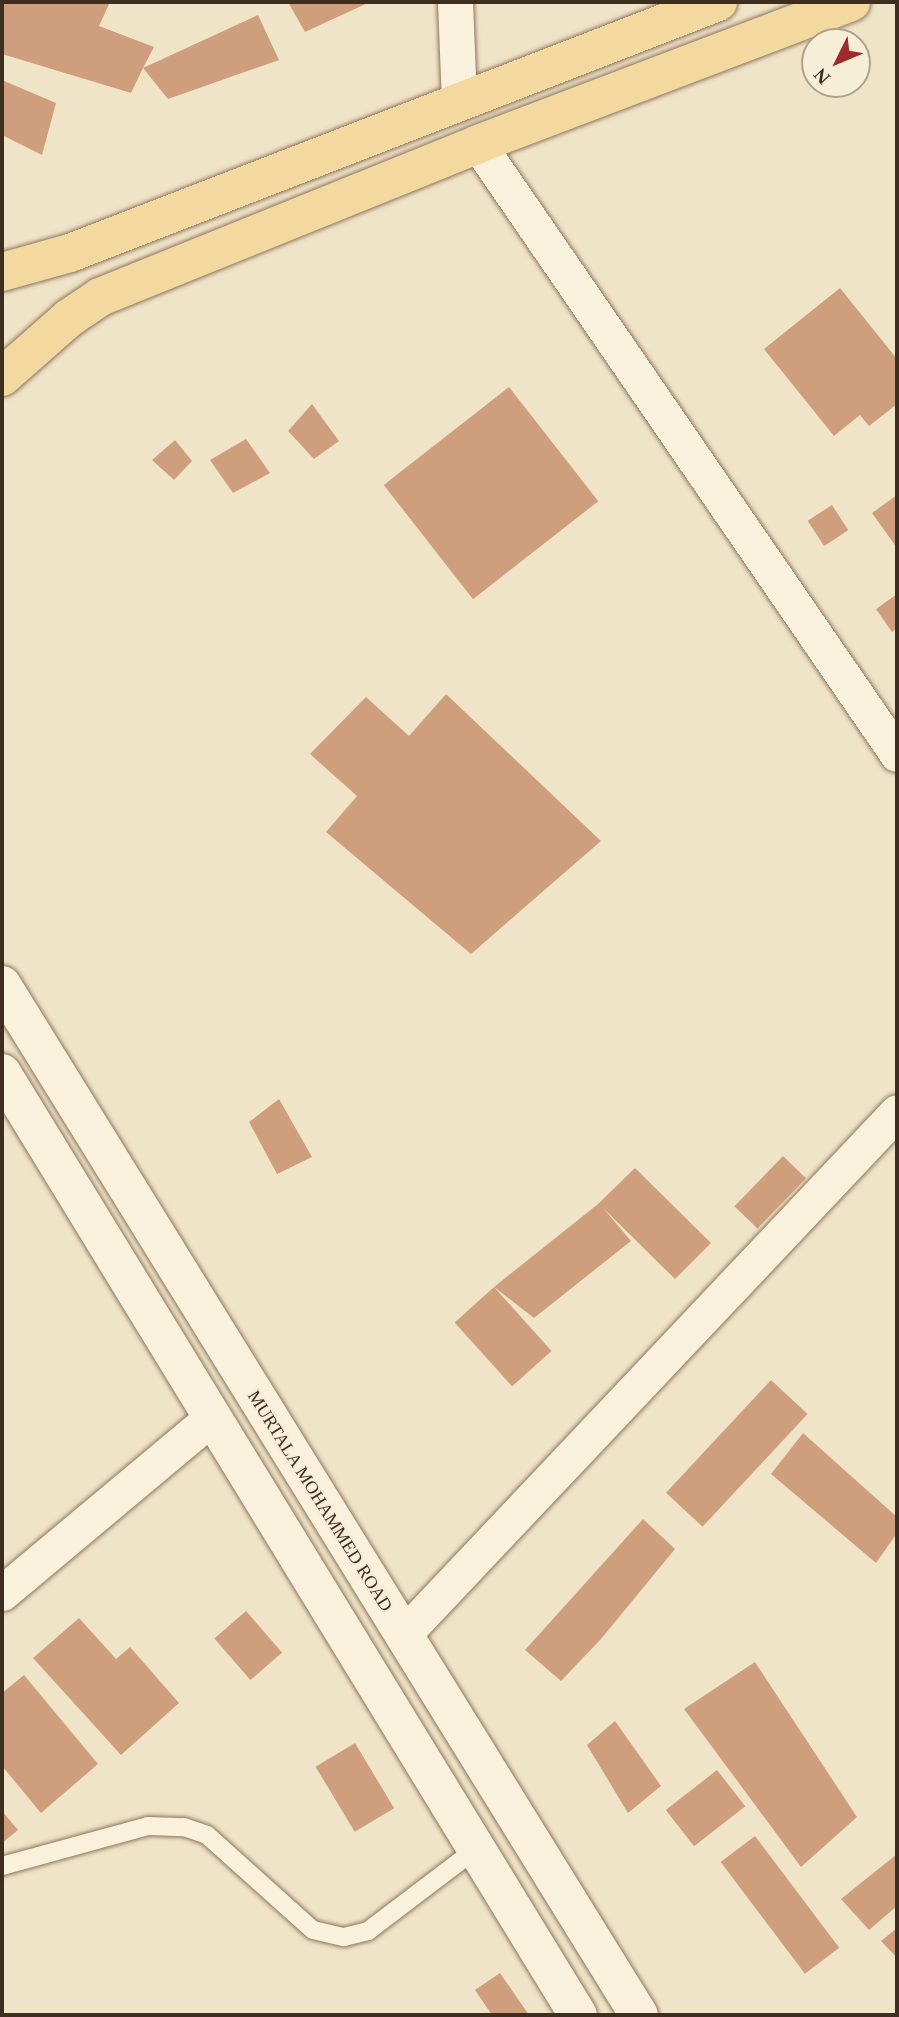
<!DOCTYPE html>
<style>
body{margin:0}
#map{position:relative;width:899px;height:2017px;overflow:hidden;background:#f0e4c8;font-family:"Times New Roman",serif}
div>[style]{position:absolute}
.building>*{inset:0;background:#cf9f7d;transform-origin:0 0}
.roads{filter:drop-shadow(0 0 2px #8d765c) drop-shadow(0 0 2px #8d765c)}
.service>*{height:18px;margin:-9px;padding:0 9px;transform-origin:9px;border-radius:9px;background:#faf1dc}
.minor>*{height:35px;margin:-17.5px;padding:0 17.5px;transform-origin:17.5px;border-radius:17.5px;background:#faf1dc}
.secondary>*{height:38px;margin:-19px;padding:0 19px;transform-origin:19px;border-radius:19px;background:#faf1dc}
.primary>*{height:38px;margin:-19px;padding:0 19px;transform-origin:19px;border-radius:19px;background:#f3d9a0}
span{translate:-50% -50%;white-space:nowrap;text-align:center;line-height:1.15;-webkit-text-stroke:5px #f7eed8;paint-order:stroke}
.street-label{font-size:18px;color:#3d2e20}
.frame{position:absolute;inset:0;border:4px solid #3d2e20;pointer-events:none}
.north{position:absolute;left:801px;top:28px;width:70px;height:70px;box-sizing:border-box;background:#f7eed8;border:2px solid #ada18e;border-radius:50%;rotate:227deg;font-size:19px;font-weight:700;line-height:28px;text-align:center;color:#3d2e20}
.north::after{content:'';display:block;margin:auto;width:24px;height:32px;background:#9e2a2b;clip-path:polygon(50% 0,100% 100%,50% 72%,0 100%)}
</style>
<div id="map">
<div class="building">
<i style="clip-path:polygon(2px 2px,110px 2px,99px 26px,154px 47px,143px 68px,258px 15px,279px 60px,168px 99px,143px 68px,131px 93px,2px 54px)"></i>
<i style="clip-path:polygon(288px 2px,370px 2px,305px 32px)"></i>
<i style="clip-path:polygon(2px 80px,56px 103px,42px 155px,2px 135px)"></i>
<i style="clip-path:polygon(840px 288px,897px 359px,897px 404px,869px 426px,860px 415px,834px 436px,764px 349px)"></i>
<i style="left:509px;top:387px;width:145px;height:159px;rotate:52deg"></i>
<i style="clip-path:polygon(312px 404px,339px 441px,314px 459px,288px 431px)"></i>
<i style="clip-path:polygon(246px 439px,270px 473px,233px 493px,210px 460px)"></i>
<i style="clip-path:polygon(175px 440px,192px 461px,174px 480px,152px 460px)"></i>
<i style="clip-path:polygon(897px 495px,897px 548px,872px 513px)"></i>
<i style="left:832px;top:505px;width:30px;height:29px;rotate:57deg"></i>
<i style="clip-path:polygon(897px 594px,897px 628px,892px 632px,876px 609px)"></i>
<i style="clip-path:polygon(446px 694px,601px 841px,471px 954px,326px 832px,357px 796px,310px 754px,366px 697px,409px 736px)"></i>
<i style="clip-path:polygon(279px 1099px,312px 1157px,277px 1174px,249px 1122px)"></i>
<i style="left:783px;top:1156px;width:32px;height:70px;rotate:44deg"></i>
<i style="clip-path:polygon(635px 1168px,711px 1243px,675px 1279px,604px 1209px,631px 1241px,534px 1318px,494px 1287px,598px 1204px)"></i>
<i style="left:494px;top:1287px;width:86px;height:53px;rotate:48deg"></i>
<i style="left:771px;top:1380px;width:50px;height:154px;rotate:43deg"></i>
<i style="clip-path:polygon(803px 1433px,897px 1517px,897px 1533px,876px 1563px,771px 1474px)"></i>
<i style="clip-path:polygon(643px 1519px,675px 1549px,601px 1639px,561px 1681px,525px 1650px)"></i>
<i style="left:246px;top:1611px;width:55px;height:42px;rotate:49deg"></i>
<i style="clip-path:polygon(79px 1618px,116px 1659px,130px 1647px,179px 1703px,121px 1755px,33px 1658px)"></i>
<i style="clip-path:polygon(755px 1662px,857px 1817px,801px 1867px,684px 1709px)"></i>
<i style="clip-path:polygon(24px 1675px,98px 1764px,41px 1813px,2px 1766px,2px 1693px)"></i>
<i style="clip-path:polygon(615px 1721px,661px 1786px,628px 1813px,587px 1745px)"></i>
<i style="left:355px;top:1743px;width:76px;height:46px;rotate:59deg"></i>
<i style="left:717px;top:1770px;width:46px;height:65px;rotate:52deg"></i>
<i style="clip-path:polygon(2px 1811px,18px 1830px,2px 1843px)"></i>
<i style="left:755px;top:1836px;width:140px;height:43px;rotate:53deg"></i>
<i style="clip-path:polygon(897px 1854px,897px 1906px,869px 1930px,841px 1899px)"></i>
<i style="clip-path:polygon(897px 1928px,897px 1958px,881px 1941px)"></i>
<i style="clip-path:polygon(500px 1973px,529px 2015px,492px 2015px,475px 1990px)"></i>
</div>
<div class="roads">
<div class="service">
<i style="left:2px;top:1866px;width:151px;rotate:-15.3deg"></i>
<i style="left:148px;top:1826px;width:36px;rotate:2deg"></i>
<i style="left:184px;top:1827px;width:24px;rotate:19deg"></i>
<i style="left:207px;top:1835px;width:142px;rotate:41.9deg"></i>
<i style="left:313px;top:1930px;width:32px;rotate:13deg"></i>
<i style="left:344px;top:1937px;width:25px;rotate:-14deg"></i>
<i style="left:368px;top:1931px;width:136px;rotate:-37.2deg"></i>
</div>
<div class="minor">
<i style="left:455px;top:2px;width:99px;rotate:87.7deg"></i>
<i style="left:478px;top:144px;width:740px;rotate:55.52deg"></i>
<i style="left:2px;top:1593px;width:273px;rotate:-39.9deg"></i>
<i style="left:403px;top:1635px;width:719px;rotate:-46.63deg"></i>
</div>
<div class="secondary">
<i style="left:2px;top:985px;width:1211px;rotate:58.27deg"></i>
<i style="left:2px;top:1073px;width:1104px;rotate:58.56deg"></i>
</div>
<div class="primary">
<i style="left:2px;top:272px;width:71px;rotate:-15.6deg"></i>
<i style="left:70px;top:253px;width:695px;rotate:-21.17deg"></i>
<i style="left:2px;top:377px;width:89px;rotate:-41.4deg"></i>
<i style="left:69px;top:318px;width:37px;rotate:-34deg"></i>
<i style="left:100px;top:297px;width:408px;rotate:-22deg"></i>
<i style="left:478px;top:144px;width:399px;rotate:-20.8deg"></i>
</div>
</div>
<div class="street-label">
<span style="left:320px;top:1501px;rotate:58deg">MURTALA MOHAMMED ROAD</span>
</div>
<div class="frame"></div>
<div class="north">N</div>
</div>
